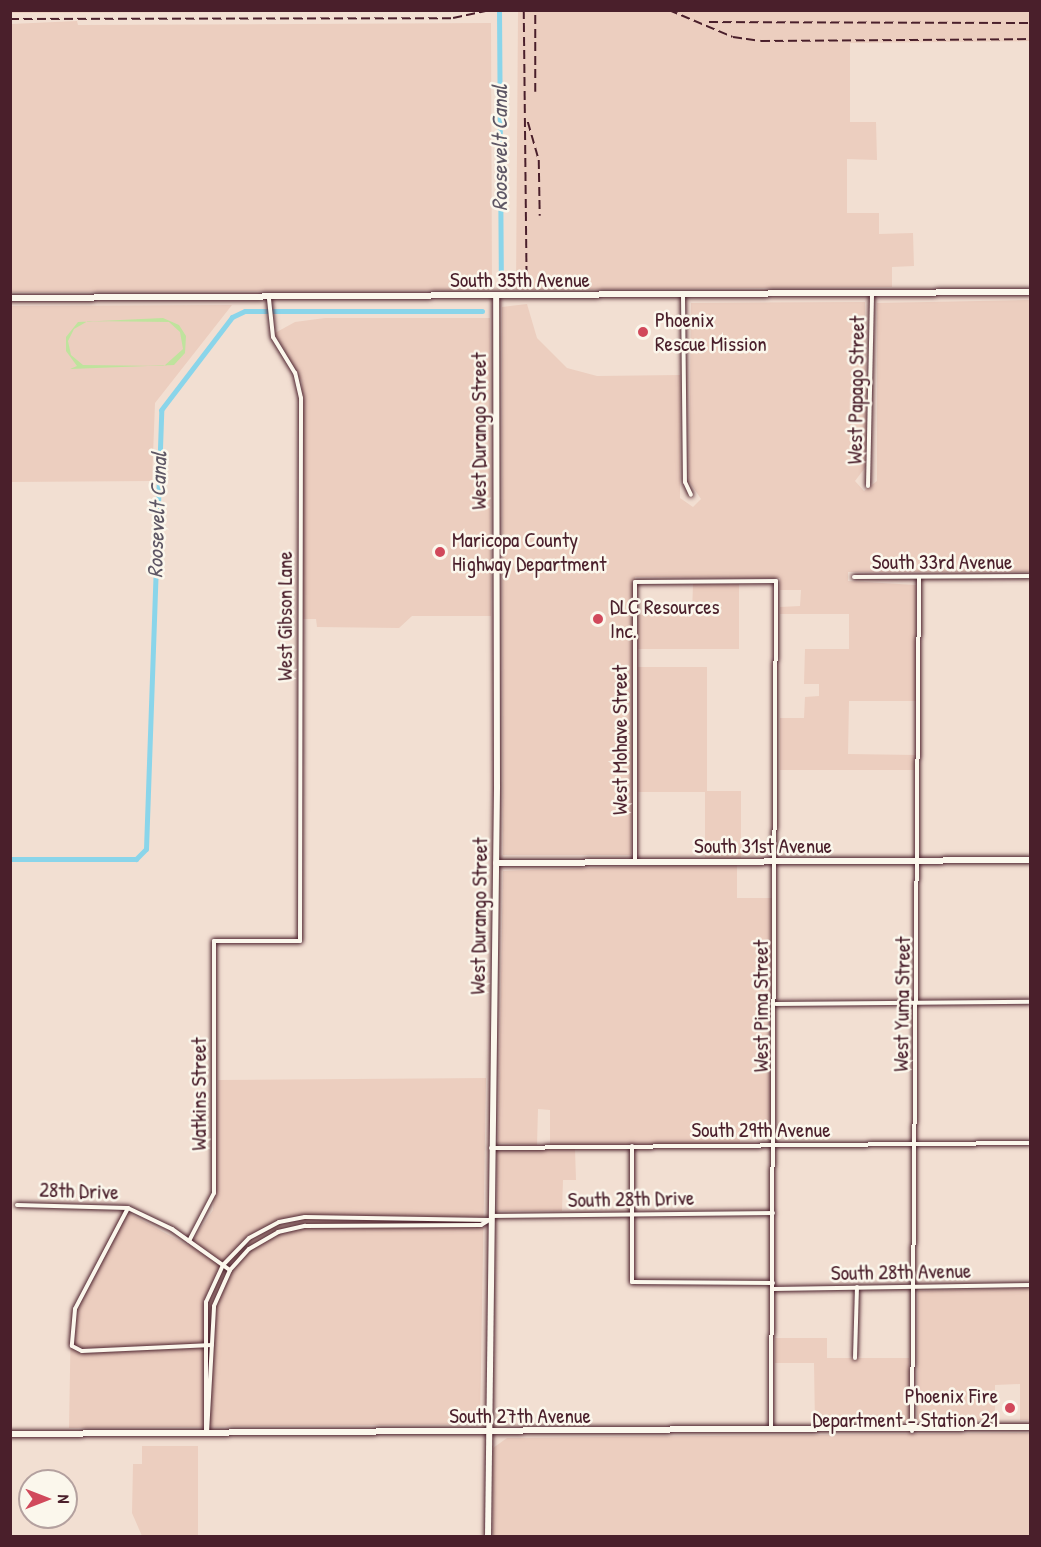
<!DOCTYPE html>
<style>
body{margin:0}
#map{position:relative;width:1041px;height:1547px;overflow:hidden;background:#f2dfd2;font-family:"Patrick Hand",sans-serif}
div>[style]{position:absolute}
.built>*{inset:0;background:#eccebf;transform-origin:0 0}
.green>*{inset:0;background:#bfe39d}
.canal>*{height:5px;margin:-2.5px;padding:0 2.5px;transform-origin:2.5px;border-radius:2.5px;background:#8ad5ea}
.roads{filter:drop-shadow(0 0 2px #4a1f2b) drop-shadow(0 0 2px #4a1f2b)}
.street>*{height:4px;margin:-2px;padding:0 2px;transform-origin:2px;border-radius:2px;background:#fbf7ec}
.secondary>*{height:6px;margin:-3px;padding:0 3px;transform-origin:3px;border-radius:3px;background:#fbf7ec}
.rail>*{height:1.5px;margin-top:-0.75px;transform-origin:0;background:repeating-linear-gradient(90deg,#4a1f2b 0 9px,transparent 0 13.5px)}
.dots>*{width:16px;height:16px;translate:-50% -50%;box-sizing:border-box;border:3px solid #fbf7ec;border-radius:50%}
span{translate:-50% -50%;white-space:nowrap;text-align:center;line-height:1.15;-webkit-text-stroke:5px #fbf7ec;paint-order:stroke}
.street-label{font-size:21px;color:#4a1f2b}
.poi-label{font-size:21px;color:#4a1f2b}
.left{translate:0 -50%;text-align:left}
.right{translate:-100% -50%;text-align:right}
.water-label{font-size:22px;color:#5d5664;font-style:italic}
.frame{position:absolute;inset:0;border:12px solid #4a1f2b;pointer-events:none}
.north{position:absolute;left:18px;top:1469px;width:60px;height:60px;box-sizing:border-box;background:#fbf7ec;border:2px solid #b4a19f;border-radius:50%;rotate:90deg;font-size:16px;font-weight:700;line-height:24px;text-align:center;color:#4a1f2b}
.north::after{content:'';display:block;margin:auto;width:21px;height:27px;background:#d1495b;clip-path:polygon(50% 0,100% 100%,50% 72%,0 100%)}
</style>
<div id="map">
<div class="built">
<i style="clip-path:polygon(11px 10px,467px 10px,467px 11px,11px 13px)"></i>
<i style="clip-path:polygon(518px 11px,1030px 11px,1030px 41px,850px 43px,850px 122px,876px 122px,877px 160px,847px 159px,847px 213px,879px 213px,879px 234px,913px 233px,914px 266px,892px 267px,892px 287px,516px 290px)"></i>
<i style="clip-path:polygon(77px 21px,78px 25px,491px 23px,492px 290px,11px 292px,11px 24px)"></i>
<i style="clip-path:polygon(1030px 300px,1030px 572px,848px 572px,848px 581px,916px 585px,916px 701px,849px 701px,848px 754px,916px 755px,916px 770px,780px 770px,780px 718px,804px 718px,805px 697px,819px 696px,819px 684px,804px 684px,805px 649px,849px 649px,849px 614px,780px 614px,780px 607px,800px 606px,801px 590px,780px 590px,780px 578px,635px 577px,631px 855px,503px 855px,502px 307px,527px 304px,537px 338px,567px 368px,597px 376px,680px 375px,680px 498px,693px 507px,701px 499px,689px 481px,691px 303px,865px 302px,867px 465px,855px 481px,864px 491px,877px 481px,877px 303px)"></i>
<i style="clip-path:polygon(232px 305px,155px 403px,152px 481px,11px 482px,10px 306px)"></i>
<i style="clip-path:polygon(325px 318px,490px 318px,491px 616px,412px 616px,399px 628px,317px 627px,316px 619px,303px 619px,302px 382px,275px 333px,295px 322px)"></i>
<i style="clip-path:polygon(693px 584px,739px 584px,739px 649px,638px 649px,638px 615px,692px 614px)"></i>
<i style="left:638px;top:667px;width:69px;height:125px"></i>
<i style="left:705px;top:791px;width:36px;height:67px"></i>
<i style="clip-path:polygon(737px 863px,737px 898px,773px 898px,771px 1123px,740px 1124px,740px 1144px,550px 1145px,550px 1110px,538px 1109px,537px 1145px,498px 1143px,503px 871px)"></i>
<i style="clip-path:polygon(486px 1078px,480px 1424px,69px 1428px,71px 1313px,123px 1210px,189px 1246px,213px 1210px,218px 1080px)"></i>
<i style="clip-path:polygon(575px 1149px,576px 1180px,563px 1180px,562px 1211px,497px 1211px,497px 1151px)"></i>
<i style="clip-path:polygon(1030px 1288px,1030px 1420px,1020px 1420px,1020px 1384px,995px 1385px,995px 1420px,917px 1420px,918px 1291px)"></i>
<i style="clip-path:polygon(775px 1338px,827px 1338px,827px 1358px,909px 1358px,909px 1421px,815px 1425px,814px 1363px,775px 1363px)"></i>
<i style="clip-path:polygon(1030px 1433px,1030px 1536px,493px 1536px,493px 1448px,507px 1438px)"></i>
<i style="clip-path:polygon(142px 1446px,198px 1446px,198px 1536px,142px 1536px,132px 1513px,133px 1464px,142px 1464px)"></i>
</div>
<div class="green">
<i style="clip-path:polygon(evenodd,163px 318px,179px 325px,186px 336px,185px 353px,174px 365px,70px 369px,77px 366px,66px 351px,66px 337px,78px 322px,163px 318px,88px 321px,169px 322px,180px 332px,183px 349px,164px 366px,83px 365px,71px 355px,68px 341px,74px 329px,88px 321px)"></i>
</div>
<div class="canal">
<i style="left:499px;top:10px;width:276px;rotate:89.6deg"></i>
<i style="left:10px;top:859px;width:126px"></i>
<i style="left:136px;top:859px;width:14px;rotate:-45deg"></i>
<i style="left:146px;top:849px;width:439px;rotate:-88deg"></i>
<i style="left:161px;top:410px;width:117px;rotate:-52.6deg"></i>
<i style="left:232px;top:317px;width:14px;rotate:-25deg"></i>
<i style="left:245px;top:311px;width:237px"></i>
</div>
<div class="roads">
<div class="street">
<i style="left:683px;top:295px;width:187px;rotate:89.4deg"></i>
<i style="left:685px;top:482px;width:14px;rotate:65deg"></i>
<i style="left:868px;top:486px;width:192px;rotate:-88.8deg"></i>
<i style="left:854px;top:577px;width:176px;rotate:-0.3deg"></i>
<i style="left:635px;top:862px;width:280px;rotate:-90deg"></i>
<i style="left:635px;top:582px;width:141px;rotate:-0.4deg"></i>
<i style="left:776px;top:581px;width:849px;rotate:90.34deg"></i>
<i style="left:776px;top:1004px;width:254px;rotate:-0.5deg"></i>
<i style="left:632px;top:1146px;width:136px;rotate:90deg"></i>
<i style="left:632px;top:1282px;width:141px;rotate:0.4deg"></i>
<i style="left:491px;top:1148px;width:539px;rotate:-0.53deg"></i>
<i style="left:17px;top:1205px;width:111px;rotate:1.5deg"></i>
<i style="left:128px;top:1208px;width:49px;rotate:25.5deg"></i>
<i style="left:172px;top:1229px;width:71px;rotate:35.3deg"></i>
<i style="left:128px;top:1208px;width:114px;rotate:117.7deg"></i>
<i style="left:75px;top:1309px;width:37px;rotate:95deg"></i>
<i style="left:72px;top:1346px;width:11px;rotate:27deg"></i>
<i style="left:82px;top:1351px;width:130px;rotate:-2.6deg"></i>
<i style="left:492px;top:1216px;width:281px;rotate:-0.6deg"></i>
<i style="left:189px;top:1241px;width:54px;rotate:-62.5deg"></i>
<i style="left:214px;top:1193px;width:252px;rotate:-90deg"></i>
<i style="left:214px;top:941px;width:86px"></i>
<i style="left:300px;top:941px;width:543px;rotate:-89.89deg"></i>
<i style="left:301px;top:398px;width:26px;rotate:-103deg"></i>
<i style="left:295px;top:373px;width:42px;rotate:-121.4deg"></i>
<i style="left:273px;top:337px;width:39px;rotate:-96deg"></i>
<i style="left:773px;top:1289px;width:257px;rotate:-0.9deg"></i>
<i style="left:855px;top:1358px;width:71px;rotate:-88.4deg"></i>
<i style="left:912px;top:1431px;width:854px;rotate:-89.53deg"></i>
<i style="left:206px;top:1432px;width:130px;rotate:-90deg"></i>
<i style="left:206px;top:1302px;width:41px;rotate:-65.3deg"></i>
<i style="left:223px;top:1265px;width:37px;rotate:-46deg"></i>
<i style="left:249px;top:1238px;width:34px;rotate:-28deg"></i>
<i style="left:279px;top:1222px;width:26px;rotate:-11deg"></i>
<i style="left:305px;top:1217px;width:184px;rotate:0.9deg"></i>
<i style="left:207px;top:1433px;width:127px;rotate:-86.8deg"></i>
<i style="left:214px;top:1306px;width:39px;rotate:-66deg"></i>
<i style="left:230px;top:1270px;width:28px;rotate:-48deg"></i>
<i style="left:249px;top:1249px;width:34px;rotate:-30deg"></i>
<i style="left:278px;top:1232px;width:28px;rotate:-13deg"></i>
<i style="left:305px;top:1226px;width:176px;rotate:-0.3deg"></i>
<i style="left:481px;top:1225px;width:9px;rotate:-32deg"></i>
</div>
<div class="secondary">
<i style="left:10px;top:298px;width:1020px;rotate:-0.34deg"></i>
<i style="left:496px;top:863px;width:534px;rotate:-0.32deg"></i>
<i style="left:10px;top:1434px;width:1020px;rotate:-0.39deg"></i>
<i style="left:488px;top:1536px;width:750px;rotate:-89.31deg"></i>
<i style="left:497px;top:786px;width:489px;rotate:-90.1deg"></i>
</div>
</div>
<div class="rail">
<i style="left:524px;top:10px;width:278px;rotate:89.4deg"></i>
<i style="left:669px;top:10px;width:69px;rotate:22.9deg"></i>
<i style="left:733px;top:37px;width:28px;rotate:8deg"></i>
<i style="left:761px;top:41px;width:269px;rotate:-0.4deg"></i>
<i style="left:10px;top:19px;width:443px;rotate:-0.1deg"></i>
<i style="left:453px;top:18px;width:38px;rotate:-12deg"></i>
<i style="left:709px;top:22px;width:321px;rotate:0.2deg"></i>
<i style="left:535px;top:92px;width:82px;rotate:-90deg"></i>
<i style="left:528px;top:122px;width:40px;rotate:74deg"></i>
<i style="left:539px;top:160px;width:56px;rotate:89deg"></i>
</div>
<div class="dots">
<i style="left:643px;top:332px;background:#d1495b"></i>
<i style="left:440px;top:552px;background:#d1495b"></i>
<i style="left:598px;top:619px;background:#d1495b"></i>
<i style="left:1010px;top:1408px;background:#d1495b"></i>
</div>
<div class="street-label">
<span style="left:520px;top:280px">South 35th Avenue</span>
<span style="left:856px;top:390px;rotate:-89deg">West Papago Street</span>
<span style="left:479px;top:431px;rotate:-90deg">West Durango Street</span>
<span style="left:942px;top:562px">South 33rd Avenue</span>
<span style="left:285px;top:616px;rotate:-90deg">West Gibson Lane</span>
<span style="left:620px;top:740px;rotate:-90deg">West Mohave Street</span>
<span style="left:763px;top:846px">South 31st Avenue</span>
<span style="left:479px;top:916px;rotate:-89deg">West Durango Street</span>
<span style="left:902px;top:1004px;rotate:-89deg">West Yuma Street</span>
<span style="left:761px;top:1006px;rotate:-90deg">West Pima Street</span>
<span style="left:199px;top:1094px;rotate:-90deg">Watkins Street</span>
<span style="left:761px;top:1130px">South 29th Avenue</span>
<span style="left:79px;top:1191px;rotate:2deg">28th Drive</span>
<span style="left:631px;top:1199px;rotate:-1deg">South 28th Drive</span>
<span style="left:901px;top:1272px;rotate:-1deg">South 28th Avenue</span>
<span style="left:520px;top:1416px">South 27th Avenue</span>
</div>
<div class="poi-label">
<span class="left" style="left:655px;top:332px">Phoenix<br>Rescue Mission</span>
<span class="left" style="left:452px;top:552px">Maricopa County<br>Highway Department</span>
<span class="left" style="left:610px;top:619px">DLC Resources<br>Inc.</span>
<span class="right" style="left:998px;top:1408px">Phoenix Fire<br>Department - Station 21</span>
</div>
<div class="water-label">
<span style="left:500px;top:148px;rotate:-90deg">Roosevelt Canal</span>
<span style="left:157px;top:515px;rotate:-88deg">Roosevelt Canal</span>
</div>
<div class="frame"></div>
<div class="north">N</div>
</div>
